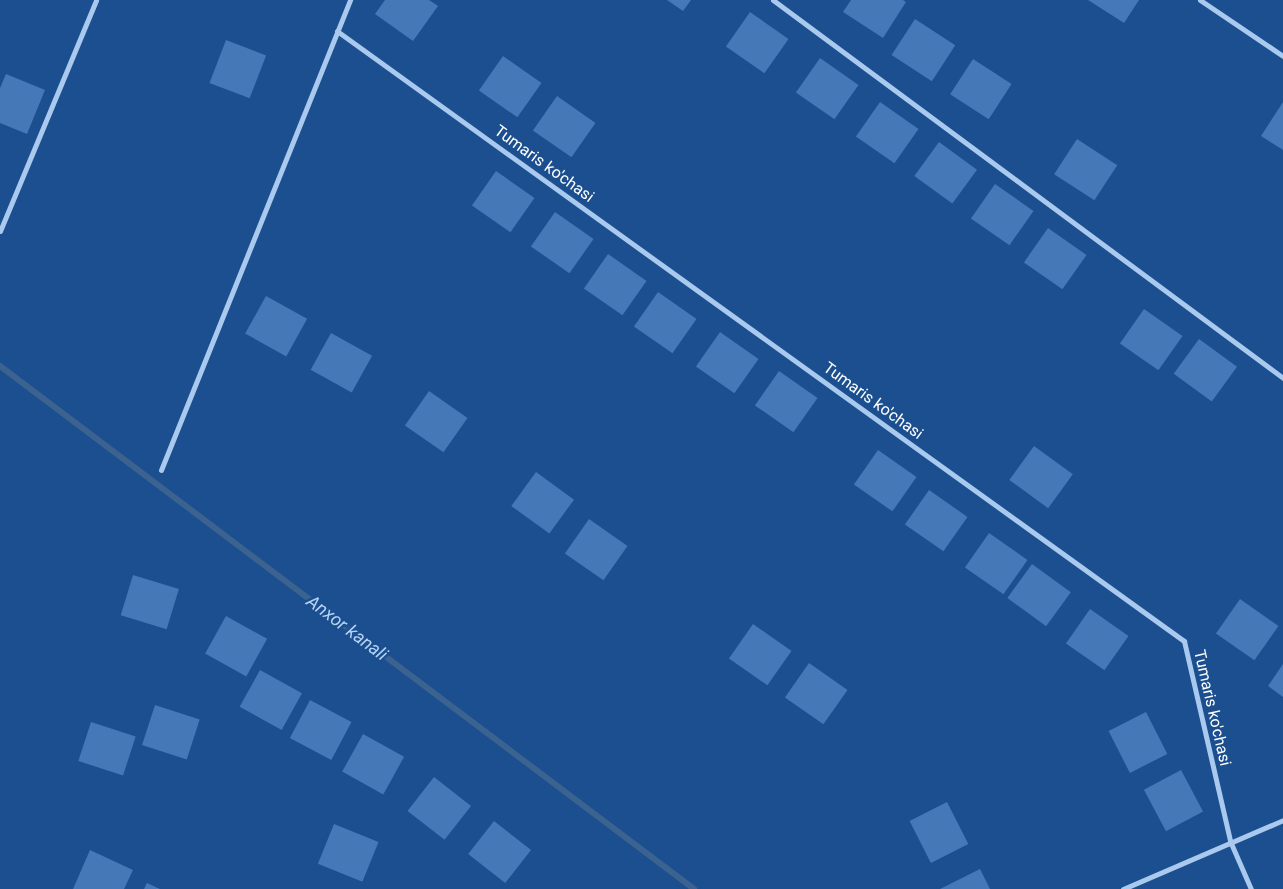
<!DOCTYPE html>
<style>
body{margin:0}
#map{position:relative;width:1283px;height:889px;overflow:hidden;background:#1b4f8f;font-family:Roboto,sans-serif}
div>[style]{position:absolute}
.stream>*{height:6px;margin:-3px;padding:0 3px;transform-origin:3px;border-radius:3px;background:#3c6290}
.building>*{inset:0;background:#4478b7;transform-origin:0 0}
.street>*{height:5px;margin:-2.5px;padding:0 2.5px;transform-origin:2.5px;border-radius:2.5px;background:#a9c9ee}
span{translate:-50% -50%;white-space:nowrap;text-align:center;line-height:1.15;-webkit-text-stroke:5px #1b4f8f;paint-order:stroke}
.street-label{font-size:16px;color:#fff}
.water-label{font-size:18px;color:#b5d3f5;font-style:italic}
</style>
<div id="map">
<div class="stream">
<i style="left:0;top:366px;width:869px;rotate:37deg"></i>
</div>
<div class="building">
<i style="clip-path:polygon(385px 0,429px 0,438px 6px,413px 41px,375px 14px)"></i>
<i style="clip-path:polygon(667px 0,691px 0,683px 11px)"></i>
<i style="clip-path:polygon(851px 0,903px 0,906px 2px,883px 38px,843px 12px)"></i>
<i style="clip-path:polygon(1088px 0,1139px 0,1124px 23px)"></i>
<i style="left:750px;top:12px;width:47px;height:42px;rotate:35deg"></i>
<i style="left:915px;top:19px;width:48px;height:43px;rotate:33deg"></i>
<i style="left:226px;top:40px;width:43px;height:46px;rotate:21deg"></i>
<i style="left:503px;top:56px;width:47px;height:42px;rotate:35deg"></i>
<i style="left:820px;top:58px;width:47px;height:42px;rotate:35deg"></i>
<i style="left:973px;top:59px;width:46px;height:42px;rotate:33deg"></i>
<i style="clip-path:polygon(6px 74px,45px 90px,27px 134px,0 123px,0 88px)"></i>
<i style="left:557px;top:96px;width:47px;height:42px;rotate:35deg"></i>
<i style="left:880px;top:102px;width:47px;height:42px;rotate:35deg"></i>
<i style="clip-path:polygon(1283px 102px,1283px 150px,1261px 136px)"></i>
<i style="left:1077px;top:139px;width:48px;height:42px;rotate:33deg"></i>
<i style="left:939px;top:142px;width:47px;height:42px;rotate:36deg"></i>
<i style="left:496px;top:171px;width:47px;height:42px;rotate:35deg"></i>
<i style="left:995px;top:184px;width:47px;height:42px;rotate:35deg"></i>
<i style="left:555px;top:212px;width:47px;height:42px;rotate:35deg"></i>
<i style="left:1048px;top:228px;width:47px;height:42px;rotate:35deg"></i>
<i style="left:608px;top:254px;width:47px;height:42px;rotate:35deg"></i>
<i style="left:658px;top:292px;width:47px;height:42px;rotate:35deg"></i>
<i style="left:266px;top:296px;width:47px;height:43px;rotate:29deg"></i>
<i style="left:1144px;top:309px;width:47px;height:42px;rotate:35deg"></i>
<i style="left:720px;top:332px;width:47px;height:42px;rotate:35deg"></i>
<i style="left:331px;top:333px;width:47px;height:42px;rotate:29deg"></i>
<i style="left:1199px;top:339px;width:47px;height:43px;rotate:36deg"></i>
<i style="left:779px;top:371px;width:47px;height:42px;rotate:35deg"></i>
<i style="left:429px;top:391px;width:47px;height:42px;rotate:35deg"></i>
<i style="left:1034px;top:446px;width:48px;height:42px;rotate:36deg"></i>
<i style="left:878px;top:450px;width:47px;height:42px;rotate:35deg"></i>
<i style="left:536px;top:472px;width:47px;height:42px;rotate:36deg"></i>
<i style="left:929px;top:490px;width:47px;height:42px;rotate:35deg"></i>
<i style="left:589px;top:519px;width:47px;height:42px;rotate:35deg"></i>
<i style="left:989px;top:533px;width:47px;height:42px;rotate:35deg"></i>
<i style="left:1032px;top:564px;width:48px;height:42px;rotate:36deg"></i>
<i style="left:133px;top:575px;width:48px;height:42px;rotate:17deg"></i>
<i style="left:1240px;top:599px;width:47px;height:42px;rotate:35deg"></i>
<i style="left:1090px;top:609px;width:47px;height:42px;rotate:35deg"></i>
<i style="left:226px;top:616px;width:47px;height:43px;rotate:29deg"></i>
<i style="left:753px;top:624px;width:47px;height:42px;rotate:35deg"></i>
<i style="left:809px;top:663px;width:47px;height:42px;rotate:35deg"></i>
<i style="clip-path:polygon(1283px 664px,1283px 697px,1268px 686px)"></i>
<i style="left:260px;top:670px;width:48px;height:42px;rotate:29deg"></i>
<i style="left:310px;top:700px;width:47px;height:43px;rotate:28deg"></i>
<i style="left:155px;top:705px;width:47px;height:42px;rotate:18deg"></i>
<i style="left:1146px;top:712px;width:47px;height:42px;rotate:63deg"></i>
<i style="left:91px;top:722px;width:47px;height:41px;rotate:18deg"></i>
<i style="left:363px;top:734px;width:47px;height:43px;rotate:29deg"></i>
<i style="left:1181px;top:770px;width:47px;height:42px;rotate:62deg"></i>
<i style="left:434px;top:777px;width:47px;height:43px;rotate:38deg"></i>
<i style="left:947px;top:802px;width:47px;height:42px;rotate:63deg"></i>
<i style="left:494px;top:821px;width:47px;height:42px;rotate:38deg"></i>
<i style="left:334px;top:824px;width:48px;height:43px;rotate:22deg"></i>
<i style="clip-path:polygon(90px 850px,133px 870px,124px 889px,73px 889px)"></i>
<i style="clip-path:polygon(980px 869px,990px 889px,940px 889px)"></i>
<i style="clip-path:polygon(147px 883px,160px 889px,144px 889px)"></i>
</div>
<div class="street">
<i style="left:773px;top:0;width:635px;rotate:36.54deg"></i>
<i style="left:1200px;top:0;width:100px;rotate:34deg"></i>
<i style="left:337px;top:31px;width:1044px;rotate:35.76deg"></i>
<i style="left:1184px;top:641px;width:205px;rotate:77deg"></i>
<i style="left:1230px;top:841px;width:52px;rotate:66.4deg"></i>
<i style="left:0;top:231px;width:250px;rotate:-67.4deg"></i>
<i style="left:161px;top:470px;width:507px;rotate:-68.09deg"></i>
<i style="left:1123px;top:889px;width:174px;rotate:-23.3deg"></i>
</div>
<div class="street-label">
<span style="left:544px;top:164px;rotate:36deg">Tumaris ko'chasi</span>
<span style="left:873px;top:401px;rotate:36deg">Tumaris ko'chasi</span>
<span style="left:1212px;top:708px;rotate:77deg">Tumaris ko'chasi</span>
</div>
<div class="water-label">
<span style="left:347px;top:628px;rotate:37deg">Anxor kanali</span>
</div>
</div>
